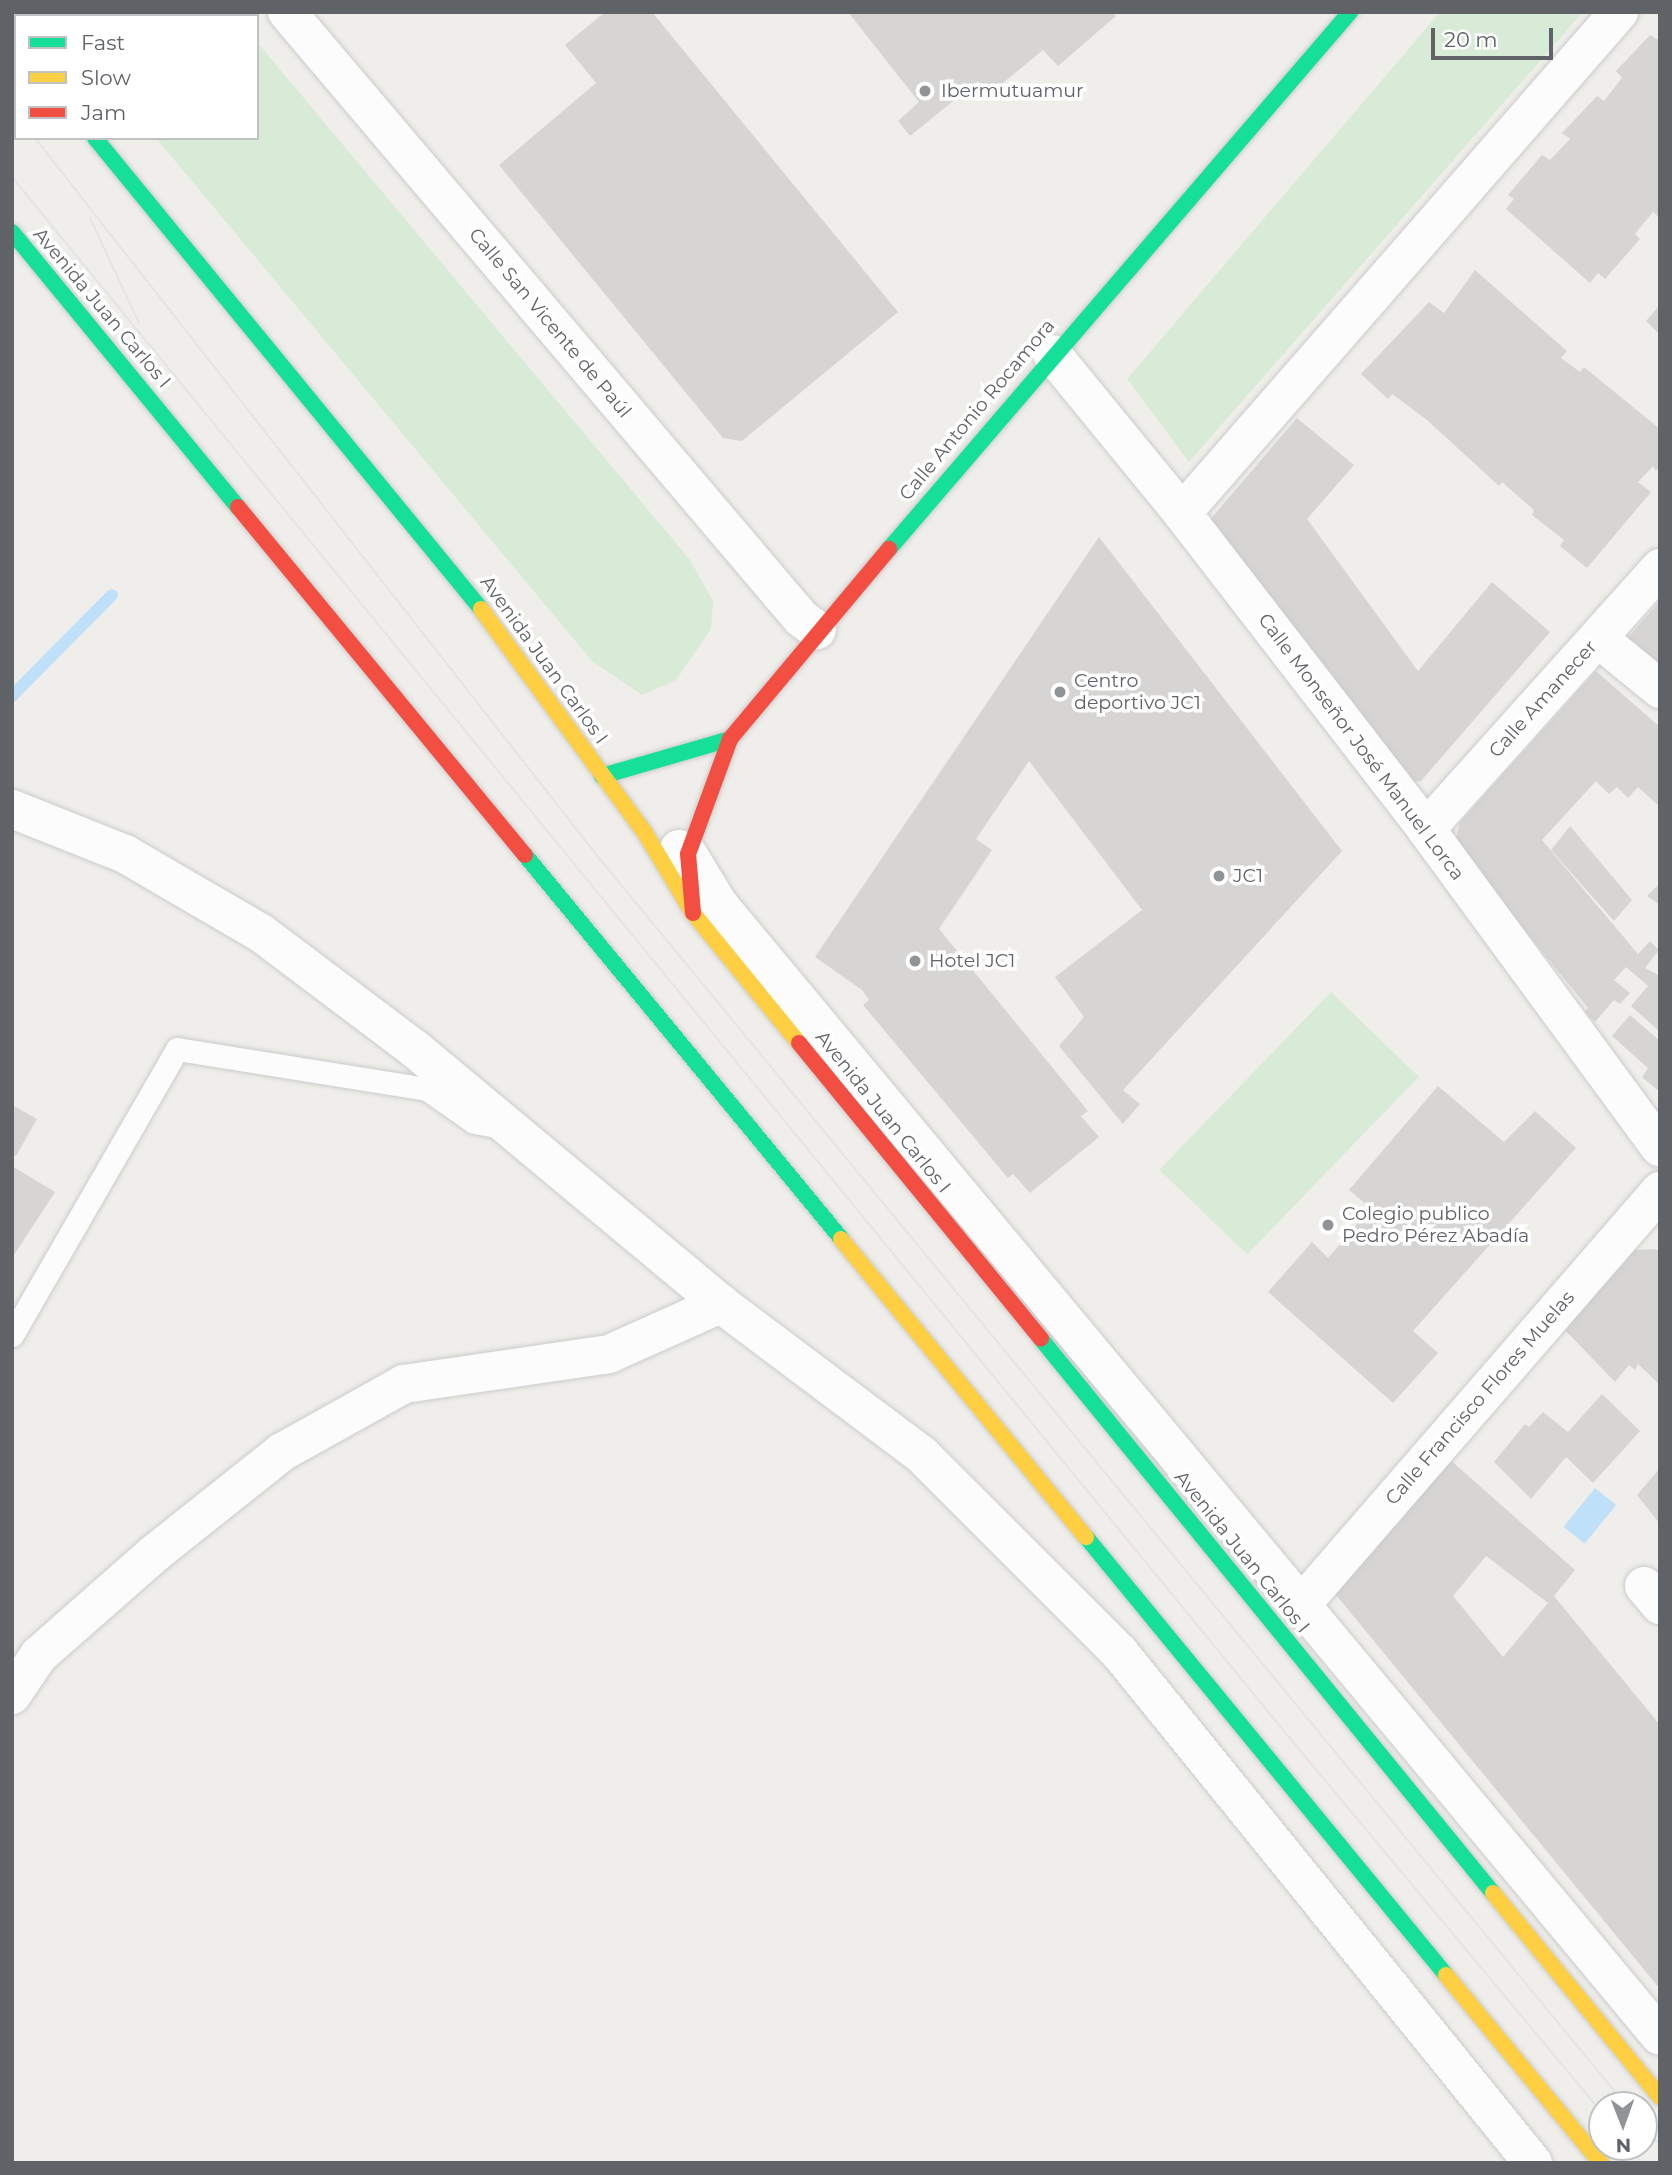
<!DOCTYPE html>
<meta charset="utf-8">
<style>
body{margin:0}
#map{position:relative;width:1672px;height:2175px;overflow:hidden;background:#efeeea;font-family:Montserrat,sans-serif}
div>[style]{position:absolute}
.green>*{inset:0;background:#d8ebd6;transform-origin:0 0}
.water>*{inset:0;background:#bfe0f9;transform-origin:0 0}
.stream>*{height:12px;margin:-6px;padding:0 6px;transform-origin:6px;border-radius:6px;background:#bfe0f9}
.building>*{inset:0;background:#d6d5d3}
.roads{filter:drop-shadow(0 0 2px #cbcccc) drop-shadow(0 0 2px #cbcccc)}
.lane>*{height:23px;margin:-11.5px;padding:0 11.5px;transform-origin:11.5px;border-radius:11.5px;background:#fdfcfc}
.street>*{height:38px;margin:-19px;padding:0 19px;transform-origin:19px;border-radius:19px;background:#fdfcfc}
.fast>*{height:16px;margin:-8px;padding:0 8px;transform-origin:8px;border-radius:8px;background:#16e098}
.slow>*{height:16px;margin:-8px;padding:0 8px;transform-origin:8px;border-radius:8px;background:#ffcf43}
.jam>*{height:16px;margin:-8px;padding:0 8px;transform-origin:8px;border-radius:8px;background:#f24e42}
.tram>*{height:2px;margin:-1px;padding:0 1px;transform-origin:1px;border-radius:1px;background:#e4e4e4}
.dots>*{width:19px;height:19px;translate:-50% -50%;box-sizing:border-box;border:4px solid #fff;border-radius:50%}
span{translate:-50% -50%;white-space:nowrap;text-align:center;line-height:1.15;-webkit-text-stroke:7px #fff;paint-order:stroke}
.poi-label{font-size:19px;color:#5f6368}
.left{translate:0 -50%;text-align:left}
.street-label{font-size:19px;color:#5f6368}
.frame{position:absolute;inset:0;border:14px solid #5f6368;pointer-events:none}
.legend{position:absolute;left:14px;top:14px;width:245px;height:126px;box-sizing:border-box;background:#fff;border:2px solid #bfc1c3;margin:0;padding:9px 12px;list-style:none;font-size:21px;color:#5f6368}
.legend li{display:flex;align-items:center;gap:14px;height:35px}
.legend b{width:35px;border:2px solid #bfc1c3}
.north{position:absolute;left:1588px;top:2091px;width:70px;height:70px;box-sizing:border-box;background:#fff;border:2px solid #bfc1c3;border-radius:50%;rotate:179deg;font-size:19px;font-weight:700;line-height:28px;text-align:center;color:#5f6368}
.north::after{content:'';display:block;margin:auto;width:24px;height:32px;background:#919496;clip-path:polygon(50% 0,100% 100%,50% 72%,0 100%)}
.scale{position:absolute;left:1431px;top:28px;width:122px;height:32px;box-sizing:border-box;border:4px solid #5f6368;border-top:0;padding-left:9px;font-size:21px;line-height:24px;white-space:nowrap;color:#5f6368;-webkit-text-stroke:5px #fff;paint-order:stroke}
</style>
<div id="map">
<div class="green">
<i style="left:51px;top:12px;width:181px;height:5px"></i>
<i style="clip-path:polygon(1440px 12px,1583px 12px,1189px 462px,1127px 379px)"></i>
<i style="clip-path:polygon(257px 42px,690px 560px,713px 601px,711px 629px,676px 680px,642px 695px,592px 661px,156px 138px,257px 138px)"></i>
<i style="left:1331px;top:992px;width:122px;height:247px;rotate:44deg"></i>
</div>
<div class="water">
<i style="left:1595px;top:1488px;width:27px;height:50px;rotate:39deg"></i>
</div>
<div class="stream">
<i style="left:12px;top:696px;width:142px;rotate:-45.3deg"></i>
</div>
<div class="building">
<i style="clip-path:polygon(605px 12px,652px 12px,898px 312px,742px 441px,723px 438px,499px 165px,596px 83px,565px 45px)"></i>
<i style="clip-path:polygon(848px 12px,1113px 12px,1116px 16px,1058px 66px,1043px 50px,987px 96px,978px 81px,910px 136px,898px 121px,919px 102px)"></i>
<i style="clip-path:polygon(1650px 35px,1660px 41px,1660px 218px,1653px 212px,1635px 234px,1640px 239px,1605px 279px,1598px 273px,1590px 283px,1506px 209px,1514px 199px,1508px 195px,1542px 155px,1550px 160px,1570px 139px,1562px 133px,1597px 96px,1604px 101px,1622px 78px,1616px 71px)"></i>
<i style="clip-path:polygon(1475px 270px,1567px 351px,1561px 358px,1580px 372px,1584px 367px,1660px 429px,1660px 466px,1656px 471px,1653px 466px,1638px 482px,1651px 492px,1587px 568px,1560px 546px,1564px 540px,1532px 515px,1534px 510px,1502px 482px,1499px 486px,1427px 420px,1392px 394px,1388px 399px,1361px 374px,1429px 302px,1444px 313px)"></i>
<i style="clip-path:polygon(1660px 305px,1660px 335px,1646px 321px)"></i>
<i style="clip-path:polygon(1297px 418px,1354px 465px,1307px 519px,1418px 671px,1492px 582px,1550px 632px,1421px 781px,1408px 783px,1208px 522px)"></i>
<i style="clip-path:polygon(1099px 537px,1342px 851px,1123px 1090px,1140px 1104px,1123px 1124px,1059px 1046px,1084px 1017px,1055px 977px,1142px 910px,1029px 761px,976px 839px,992px 850px,939px 929px,1088px 1111px,1081px 1116px,1099px 1137px,1030px 1193px,1013px 1174px,1008px 1178px,863px 1005px,869px 1000px,862px 990px,815px 957px)"></i>
<i style="clip-path:polygon(1660px 601px,1660px 673px,1625px 641px)"></i>
<i style="clip-path:polygon(1596px 671px,1660px 727px,1660px 807px,1638px 787px,1628px 798px,1617px 787px,1609px 794px,1596px 781px,1542px 840px,1638px 954px,1650px 941px,1659px 950px,1645px 968px,1660px 976px,1660px 1032px,1631px 1006px,1648px 986px,1626px 967px,1614px 980px,1630px 993px,1620px 1004px,1614px 1000px,1595px 1022px,1585px 1012px,1588px 1008px,1458px 848px,1456px 838px,1460px 822px)"></i>
<i style="clip-path:polygon(1570px 826px,1632px 900px,1614px 921px,1551px 850px)"></i>
<i style="clip-path:polygon(1660px 883px,1660px 905px,1647px 896px)"></i>
<i style="clip-path:polygon(1630px 1015px,1660px 1041px,1660px 1092px,1642px 1077px,1648px 1068px,1612px 1036px)"></i>
<i style="clip-path:polygon(1438px 1086px,1504px 1142px,1535px 1111px,1576px 1148px,1413px 1331px,1438px 1353px,1393px 1403px,1268px 1292px,1312px 1242px,1328px 1258px,1371px 1208px,1349px 1190px)"></i>
<i style="clip-path:polygon(12px 1105px,37px 1119px,16px 1156px,12px 1154px)"></i>
<i style="clip-path:polygon(12px 1166px,55px 1192px,12px 1258px)"></i>
<i style="clip-path:polygon(1654px 1249px,1660px 1251px,1660px 1385px,1638px 1364px,1635px 1370px,1629px 1365px,1615px 1382px,1564px 1329px,1635px 1250px)"></i>
<i style="clip-path:polygon(1602px 1394px,1640px 1431px,1593px 1483px,1566px 1457px,1531px 1499px,1494px 1462px,1525px 1424px,1529px 1427px,1543px 1412px,1568px 1432px)"></i>
<i style="clip-path:polygon(evenodd,1449px 1459px,1575px 1570px,1554px 1596px,1660px 1725px,1660px 1989px,1332px 1590px,1449px 1459px,1486px 1556px,1548px 1603px,1503px 1657px,1453px 1596px,1486px 1556px)"></i>
<i style="clip-path:polygon(1660px 1468px,1660px 1524px,1637px 1495px)"></i>
</div>
<div class="roads">
<div class="lane">
<i style="left:12px;top:1335px;width:330px;rotate:-60deg"></i>
<i style="left:177px;top:1049px;width:253px;rotate:9.1deg"></i>
<i style="left:427px;top:1089px;width:57px;rotate:35.1deg"></i>
<i style="left:474px;top:1122px;width:17px;rotate:10deg"></i>
</div>
<div class="street">
<i style="left:287px;top:12px;width:795px;rotate:49.7deg"></i>
<i style="left:801px;top:618px;width:20px;rotate:37deg"></i>
<i style="left:1052px;top:354px;width:205px;rotate:50.7deg"></i>
<i style="left:1182px;top:513px;width:399px;rotate:52.3deg"></i>
<i style="left:1426px;top:829px;width:395px;rotate:53.7deg"></i>
<i style="left:1182px;top:513px;width:665px;rotate:-48.9deg"></i>
<i style="left:1599px;top:639px;width:79px;rotate:39.3deg"></i>
<i style="left:12px;top:809px;width:122px;rotate:21.7deg"></i>
<i style="left:125px;top:854px;width:157px;rotate:30.2deg"></i>
<i style="left:261px;top:933px;width:193px;rotate:37deg"></i>
<i style="left:415px;top:1049px;width:398px;rotate:39.8deg"></i>
<i style="left:721px;top:1304px;width:251px;rotate:36.9deg"></i>
<i style="left:922px;top:1455px;width:279px;rotate:45deg"></i>
<i style="left:1119px;top:1652px;width:658px;rotate:50.99deg"></i>
<i style="left:1426px;top:829px;width:351px;rotate:-48.1deg"></i>
<i style="left:679px;top:849px;width:10px;rotate:29deg"></i>
<i style="left:688px;top:854px;width:60px;rotate:58.7deg"></i>
<i style="left:719px;top:905px;width:1471px;rotate:50.24deg"></i>
<i style="left:1644px;top:1586px;width:25px;rotate:50deg"></i>
<i style="left:1301px;top:1605px;width:548px;rotate:-49.07deg"></i>
<i style="left:12px;top:1695px;width:48px;rotate:-56deg"></i>
<i style="left:39px;top:1655px;width:154px;rotate:-41.3deg"></i>
<i style="left:155px;top:1553px;width:162px;rotate:-38.5deg"></i>
<i style="left:282px;top:1452px;width:140px;rotate:-29.1deg"></i>
<i style="left:404px;top:1384px;width:207px;rotate:-8.3deg"></i>
<i style="left:609px;top:1354px;width:123px;rotate:-24.1deg"></i>
</div>
<div class="fast">
<i style="left:95px;top:138px;width:609px;rotate:50.66deg"></i>
<i style="left:12px;top:232px;width:356px;rotate:50.6deg"></i>
<i style="left:889px;top:549px;width:708px;rotate:-49.35deg"></i>
<i style="left:602px;top:776px;width:133px;rotate:-16.1deg"></i>
<i style="left:525px;top:855px;width:497px;rotate:50.5deg"></i>
<i style="left:1041px;top:1339px;width:715px;rotate:50.79deg"></i>
<i style="left:1086px;top:1537px;width:567px;rotate:50.58deg"></i>
</div>
<div class="slow">
<i style="left:481px;top:609px;width:278px;rotate:53.8deg"></i>
<i style="left:645px;top:833px;width:93px;rotate:59deg"></i>
<i style="left:693px;top:913px;width:168px;rotate:50.8deg"></i>
<i style="left:841px;top:1239px;width:386px;rotate:50.6deg"></i>
<i style="left:1493px;top:1893px;width:264px;rotate:50.7deg"></i>
<i style="left:1446px;top:1975px;width:244px;rotate:50.5deg"></i>
</div>
<div class="jam">
<i style="left:12px;top:38px;width:6px;rotate:51deg"></i>
<i style="left:238px;top:507px;width:451px;rotate:50.5deg"></i>
<i style="left:693px;top:913px;width:59px;rotate:-94.8deg"></i>
<i style="left:688px;top:854px;width:122px;rotate:-69.9deg"></i>
<i style="left:730px;top:739px;width:248px;rotate:-50.1deg"></i>
<i style="left:799px;top:1043px;width:382px;rotate:50.7deg"></i>
</div>
</div>
<div class="tram">
<i style="left:12px;top:110px;width:6px;rotate:45deg"></i>
<i style="left:35px;top:138px;width:915px;rotate:51.93deg"></i>
<i style="left:599px;top:858px;width:1615px;rotate:50.53deg"></i>
<i style="left:12px;top:177px;width:2016px;rotate:50.7deg"></i>
<i style="left:1289px;top:1737px;width:489px;rotate:50.2deg"></i>
<i style="left:90px;top:218px;width:116px;rotate:65deg"></i>
<i style="left:1644px;top:2126px;width:25px;rotate:50deg"></i>
<i style="left:1629px;top:2147px;width:21px;rotate:51deg"></i>
</div>
<div class="dots">
<i style="left:925px;top:91px;background:#919496"></i>
<i style="left:1060px;top:692px;background:#919496"></i>
<i style="left:1219px;top:876px;background:#919496"></i>
<i style="left:915px;top:961px;background:#919496"></i>
<i style="left:1328px;top:1225px;background:#919496"></i>
</div>
<div class="poi-label">
<span class="left" style="left:941px;top:91px">Ibermutuamur</span>
<span class="left" style="left:1074px;top:692px">Centro<br>deportivo JC1</span>
<span class="left" style="left:1233px;top:876px">JC1</span>
<span class="left" style="left:929px;top:961px">Hotel JC1</span>
<span class="left" style="left:1342px;top:1225px">Colegio publico<br>Pedro Pérez Abadía</span>
</div>
<div class="street-label">
<span style="left:102px;top:308px;rotate:50deg">Avenida Juan Carlos I</span>
<span style="left:550px;top:323px;rotate:50deg">Calle San Vicente de Paúl</span>
<span style="left:977px;top:410px;rotate:-50deg">Calle Antonio Rocamora</span>
<span style="left:544px;top:660px;rotate:54deg">Avenida Juan Carlos I</span>
<span style="left:1543px;top:699px;rotate:-48deg">Calle Amanecer</span>
<span style="left:1361px;top:747px;rotate:53deg">Calle Monseñor José Manuel Lorca</span>
<span style="left:883px;top:1112px;rotate:51deg">Avenida Juan Carlos I</span>
<span style="left:1480px;top:1398px;rotate:-49deg">Calle Francisco Flores Muelas</span>
<span style="left:1242px;top:1552px;rotate:51deg">Avenida Juan Carlos I</span>
</div>
<div class="frame"></div>
<ul class="legend">
<li><b style="height:9px;background:#16e098"></b>Fast</li>
<li><b style="height:9px;background:#ffcf43"></b>Slow</li>
<li><b style="height:9px;background:#f24e42"></b>Jam</li>
</ul>
<div class="north">N</div>
<div class="scale">20 m</div>
</div>
